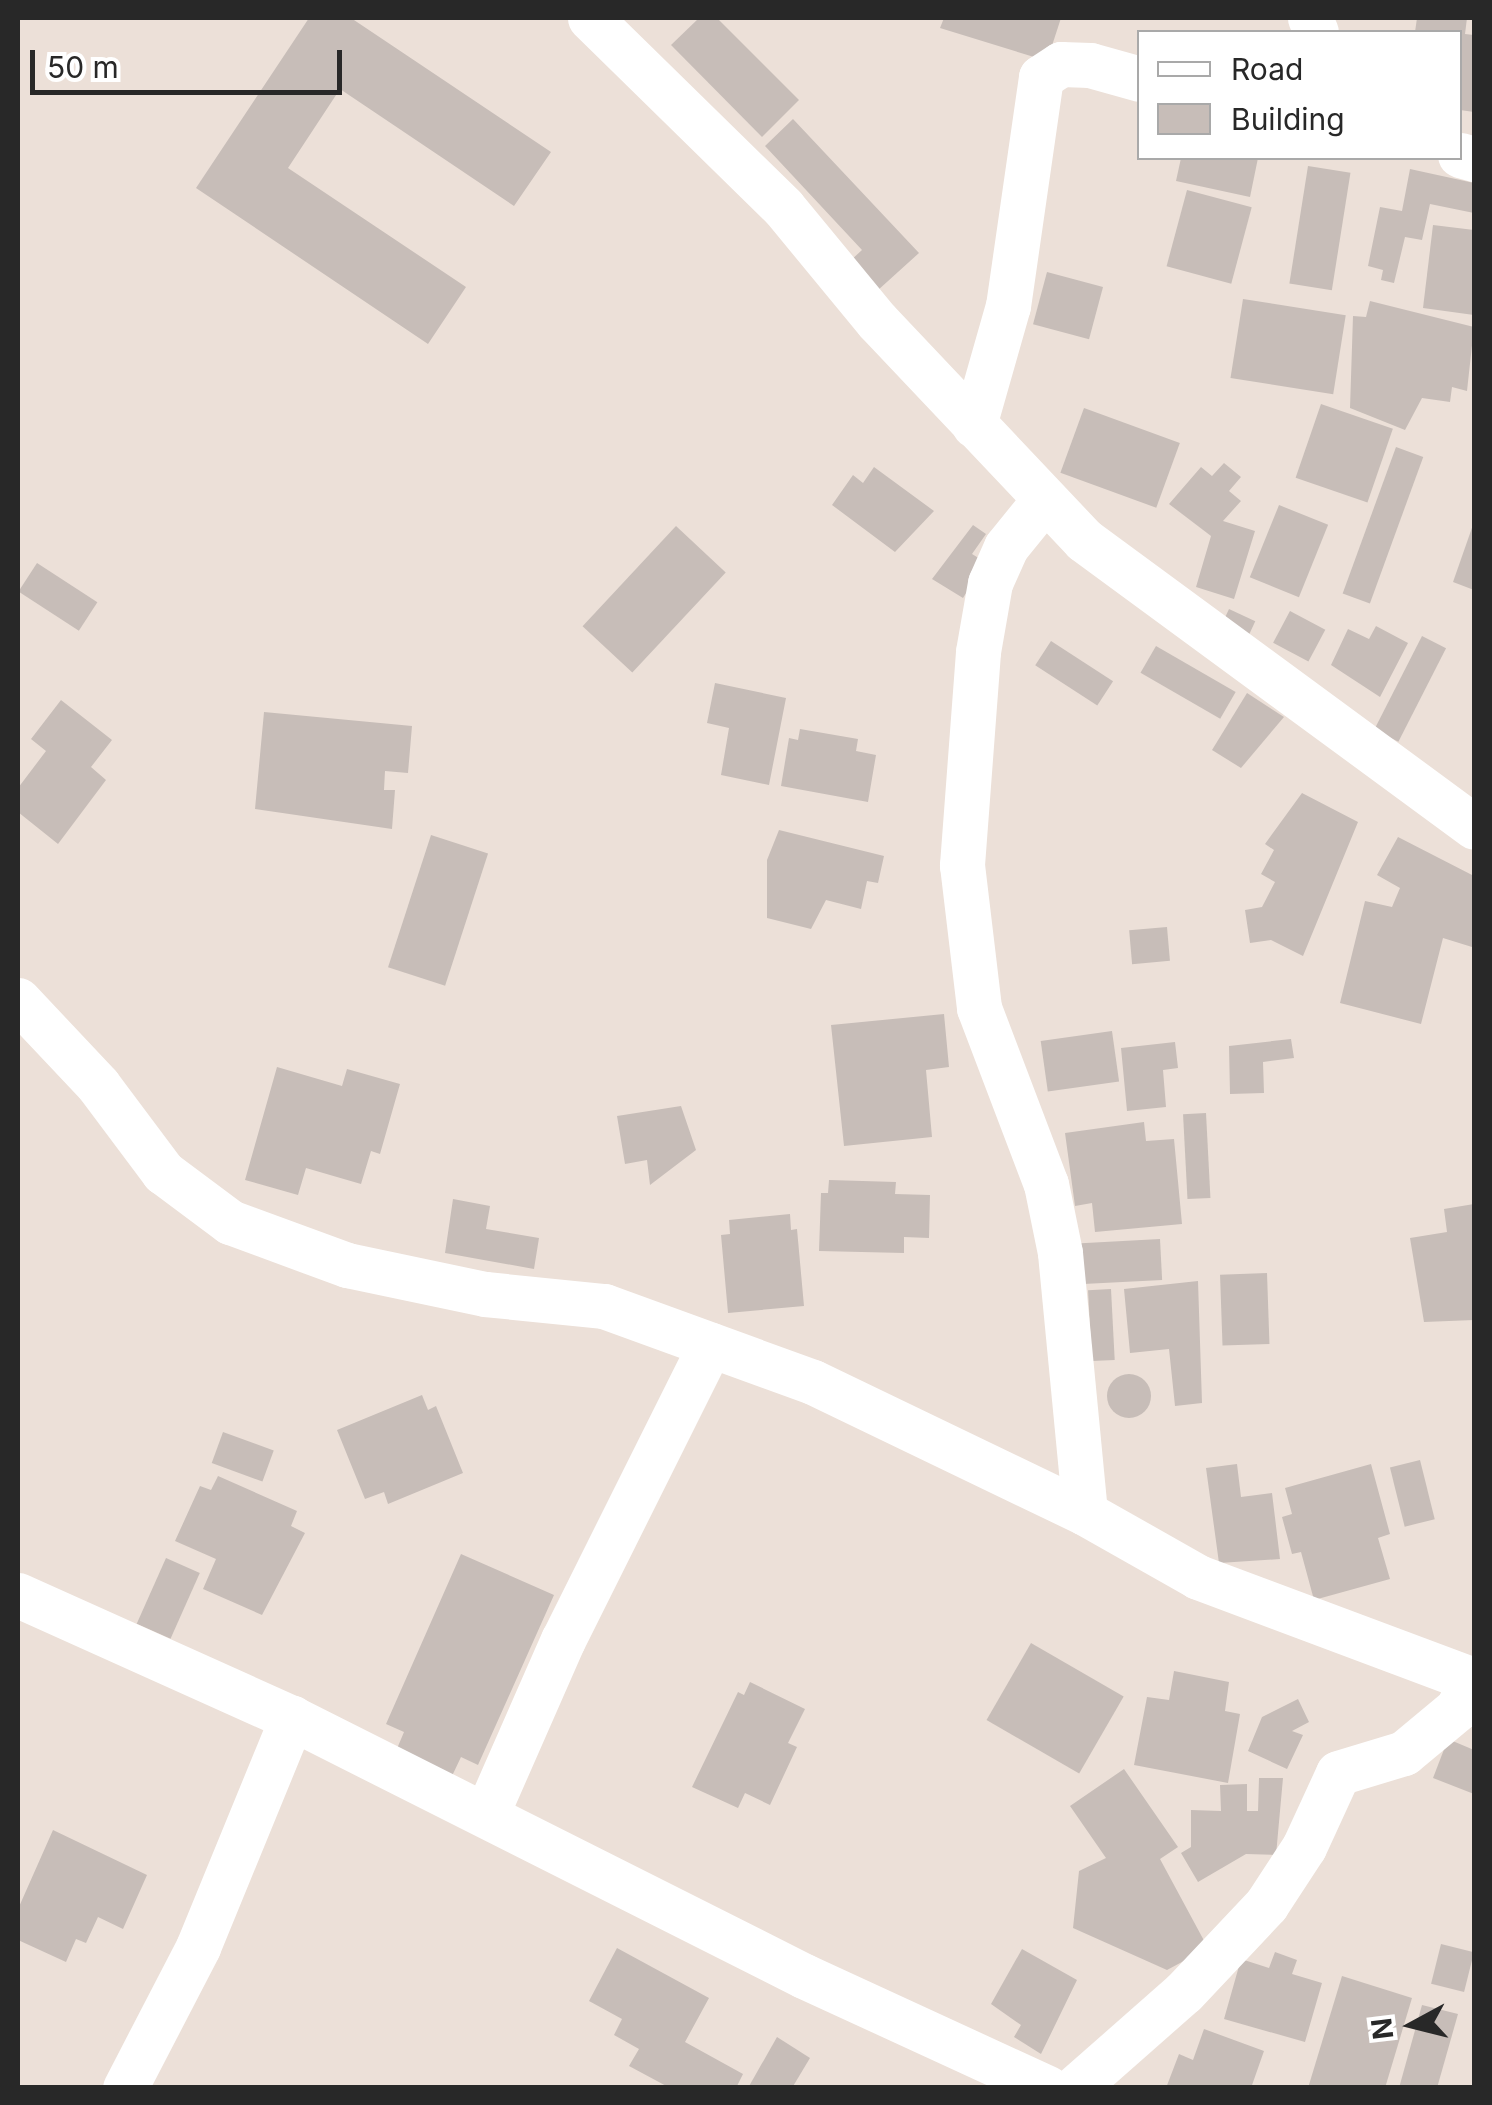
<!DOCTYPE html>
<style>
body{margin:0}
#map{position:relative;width:1492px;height:2105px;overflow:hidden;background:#ece0d8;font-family:Inter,sans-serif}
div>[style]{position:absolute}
.building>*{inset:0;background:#c7bdb8;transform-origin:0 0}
.round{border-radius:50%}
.minor>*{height:45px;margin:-22.5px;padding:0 22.5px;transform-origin:22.5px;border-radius:22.5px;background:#fff}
span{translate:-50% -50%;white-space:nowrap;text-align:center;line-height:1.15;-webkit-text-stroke:9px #fff;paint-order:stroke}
.frame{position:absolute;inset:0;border:20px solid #282828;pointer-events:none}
.legend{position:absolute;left:1137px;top:30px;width:325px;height:130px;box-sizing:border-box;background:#fff;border:2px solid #a9a9a9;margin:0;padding:12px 18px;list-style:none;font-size:30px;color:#282828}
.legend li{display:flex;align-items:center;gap:20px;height:50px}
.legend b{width:50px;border:2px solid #a9a9a9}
.north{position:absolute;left:1362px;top:1975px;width:100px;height:100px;-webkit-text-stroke:8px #fff;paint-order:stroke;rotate:263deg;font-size:28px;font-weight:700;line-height:40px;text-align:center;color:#282828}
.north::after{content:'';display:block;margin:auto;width:35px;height:45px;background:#282828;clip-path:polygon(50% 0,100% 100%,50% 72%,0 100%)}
.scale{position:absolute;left:30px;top:50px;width:312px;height:45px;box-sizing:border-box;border:5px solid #282828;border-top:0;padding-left:12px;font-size:30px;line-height:35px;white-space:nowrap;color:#282828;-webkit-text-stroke:8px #fff;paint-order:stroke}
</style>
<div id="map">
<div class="building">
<i style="clip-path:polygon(309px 18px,351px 18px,551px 152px,514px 206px,340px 89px,288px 168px,466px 287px,428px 344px,196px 188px)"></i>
<i style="clip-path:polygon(699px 18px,717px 18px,799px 100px,762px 137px,671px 45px)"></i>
<i style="clip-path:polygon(944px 18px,1061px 18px,1047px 61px,940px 28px)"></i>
<i style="clip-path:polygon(1417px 18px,1467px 18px,1465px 34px,1474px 35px,1474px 112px,1460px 110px,1460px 32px,1415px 32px)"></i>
<i style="clip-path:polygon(793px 119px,919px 253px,877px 291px,849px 262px,862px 250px,765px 146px)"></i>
<i style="clip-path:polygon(1181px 158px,1258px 158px,1250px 197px,1176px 181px)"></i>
<i style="left:1308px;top:166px;width:43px;height:119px;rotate:9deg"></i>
<i style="clip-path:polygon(1410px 169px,1474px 183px,1474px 213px,1430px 204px,1422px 240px,1405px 237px,1394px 283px,1381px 280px,1383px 270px,1368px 266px,1380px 207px,1402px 211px)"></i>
<i style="left:1187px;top:190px;width:67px;height:79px;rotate:15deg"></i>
<i style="clip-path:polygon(1433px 225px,1474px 230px,1474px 315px,1423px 308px)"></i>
<i style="left:1047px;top:272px;width:58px;height:54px;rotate:15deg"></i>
<i style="left:1243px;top:299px;width:104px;height:80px;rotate:9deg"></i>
<i style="clip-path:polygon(1370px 301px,1474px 327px,1467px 391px,1452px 387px,1450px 402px,1422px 398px,1405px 430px,1350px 408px,1353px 316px,1366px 317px)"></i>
<i style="left:1321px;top:404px;width:76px;height:78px;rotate:19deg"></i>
<i style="left:1084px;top:408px;width:102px;height:69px;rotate:20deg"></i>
<i style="left:1396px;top:447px;width:29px;height:156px;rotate:20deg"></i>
<i style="clip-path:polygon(1224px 463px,1241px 477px,1229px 491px,1241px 501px,1223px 521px,1255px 531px,1234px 599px,1196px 587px,1211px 536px,1169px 504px,1201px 467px,1212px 476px)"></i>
<i style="clip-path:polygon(874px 467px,934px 511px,895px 552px,832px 505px,853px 475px,863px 483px)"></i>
<i style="left:1279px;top:505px;width:53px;height:78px;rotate:22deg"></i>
<i style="clip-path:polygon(1474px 522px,1474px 590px,1453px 582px)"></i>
<i style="clip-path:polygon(973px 525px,986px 534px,972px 554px,985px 562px,963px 598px,932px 579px)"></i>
<i style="left:676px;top:526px;width:68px;height:137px;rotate:43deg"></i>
<i style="left:37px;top:563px;width:72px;height:34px;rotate:33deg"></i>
<i style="left:1229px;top:609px;width:29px;height:28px;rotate:25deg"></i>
<i style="left:1290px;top:611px;width:40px;height:36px;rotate:28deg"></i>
<i style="clip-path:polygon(1376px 626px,1408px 643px,1380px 697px,1331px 665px,1348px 629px,1369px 639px)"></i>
<i style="left:1422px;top:636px;width:27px;height:105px;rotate:27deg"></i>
<i style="left:1051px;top:641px;width:74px;height:29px;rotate:33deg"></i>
<i style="left:1156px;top:646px;width:92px;height:31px;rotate:30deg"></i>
<i style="clip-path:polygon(715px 683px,786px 698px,769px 785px,721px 775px,729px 728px,707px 723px)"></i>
<i style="clip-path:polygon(1247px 693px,1284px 717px,1241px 768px,1212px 750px)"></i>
<i style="clip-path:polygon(61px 700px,112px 740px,91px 767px,106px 780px,58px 844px,18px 812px,18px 788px,46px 751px,31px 739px)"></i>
<i style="clip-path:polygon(264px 712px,412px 726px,408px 773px,385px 771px,384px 790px,395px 790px,392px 829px,255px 809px)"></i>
<i style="clip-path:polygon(800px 729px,858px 739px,856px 751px,876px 755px,868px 802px,781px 786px,789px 738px,798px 740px)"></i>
<i style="clip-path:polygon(1302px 793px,1358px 822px,1303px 956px,1271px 940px,1250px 943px,1245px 910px,1262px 907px,1275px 882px,1261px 874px,1274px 850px,1265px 844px)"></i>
<i style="clip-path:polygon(779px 830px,884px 856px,878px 883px,867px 881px,861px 909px,826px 900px,811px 929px,767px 918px,767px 860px)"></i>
<i style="left:431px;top:835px;width:60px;height:139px;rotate:18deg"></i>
<i style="clip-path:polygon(1398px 837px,1474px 876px,1472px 947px,1443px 938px,1421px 1024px,1340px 1003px,1365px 901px,1392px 907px,1400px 888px,1377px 875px)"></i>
<i style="left:1167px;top:927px;width:34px;height:38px;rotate:85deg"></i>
<i style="clip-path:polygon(944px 1014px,949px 1067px,926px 1070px,932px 1137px,844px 1146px,831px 1025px)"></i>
<i style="left:1112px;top:1031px;width:51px;height:72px;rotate:82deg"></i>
<i style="clip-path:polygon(1291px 1039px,1294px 1058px,1263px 1062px,1264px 1093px,1230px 1094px,1229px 1046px)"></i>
<i style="clip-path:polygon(1175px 1042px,1178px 1068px,1163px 1070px,1166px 1107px,1127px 1111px,1121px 1048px)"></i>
<i style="clip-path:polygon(277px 1067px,342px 1086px,347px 1069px,400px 1084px,380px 1154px,371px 1151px,361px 1184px,306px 1168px,298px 1195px,245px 1180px)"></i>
<i style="clip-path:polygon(681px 1106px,696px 1150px,650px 1185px,647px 1160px,625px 1164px,617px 1116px)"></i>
<i style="left:1206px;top:1113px;width:85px;height:23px;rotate:87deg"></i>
<i style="clip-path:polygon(1144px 1122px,1146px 1141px,1174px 1139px,1182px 1224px,1095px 1232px,1092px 1203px,1075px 1206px,1065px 1133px)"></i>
<i style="clip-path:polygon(829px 1180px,896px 1182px,895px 1194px,930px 1195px,929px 1238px,904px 1237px,904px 1253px,819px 1251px,821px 1193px,828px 1193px)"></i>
<i style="clip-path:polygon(453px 1199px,490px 1206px,486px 1229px,539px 1238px,534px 1269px,445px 1253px)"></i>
<i style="clip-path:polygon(1474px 1204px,1474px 1320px,1424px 1322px,1410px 1238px,1447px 1232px,1444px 1209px)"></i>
<i style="clip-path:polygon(790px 1214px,791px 1230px,797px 1229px,804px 1306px,728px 1313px,721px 1235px,730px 1234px,729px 1220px)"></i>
<i style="left:1160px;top:1239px;width:41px;height:79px;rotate:87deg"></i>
<i style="left:1267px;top:1273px;width:71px;height:47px;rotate:88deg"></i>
<i style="clip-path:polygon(1198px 1281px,1202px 1403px,1175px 1406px,1169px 1349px,1130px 1353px,1124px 1289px)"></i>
<i style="left:1111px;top:1289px;width:71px;height:23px;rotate:87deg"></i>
<i class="round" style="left:1107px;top:1374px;width:44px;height:44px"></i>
<i style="clip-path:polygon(422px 1395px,428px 1410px,436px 1406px,463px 1473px,388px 1504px,384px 1492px,365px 1499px,337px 1430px)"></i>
<i style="left:223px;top:1432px;width:54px;height:33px;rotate:20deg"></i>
<i style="left:1420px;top:1460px;width:61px;height:31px;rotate:76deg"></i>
<i style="clip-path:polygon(1237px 1464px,1241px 1497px,1272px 1493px,1280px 1559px,1219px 1563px,1206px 1468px)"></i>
<i style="clip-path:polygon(1371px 1464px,1390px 1534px,1378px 1538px,1390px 1579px,1314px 1600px,1301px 1552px,1292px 1554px,1282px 1517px,1292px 1514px,1285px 1488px)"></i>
<i style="clip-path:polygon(218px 1476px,297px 1511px,291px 1526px,305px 1533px,262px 1615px,203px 1589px,216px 1559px,175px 1541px,200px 1486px,211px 1490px)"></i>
<i style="clip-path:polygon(461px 1554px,554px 1595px,478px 1765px,461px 1757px,452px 1776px,396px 1751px,404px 1732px,386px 1724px)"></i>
<i style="left:166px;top:1558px;width:37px;height:72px;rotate:24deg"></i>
<i style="left:1031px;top:1643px;width:107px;height:89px;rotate:30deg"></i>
<i style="clip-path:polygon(1174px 1671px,1229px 1682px,1225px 1711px,1240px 1714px,1228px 1783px,1134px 1765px,1147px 1697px,1169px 1700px)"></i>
<i style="clip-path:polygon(750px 1682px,805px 1709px,788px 1743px,797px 1747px,770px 1805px,745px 1793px,738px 1808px,692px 1787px,738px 1692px,744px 1695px)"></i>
<i style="clip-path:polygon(1298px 1699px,1309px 1722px,1292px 1731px,1303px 1735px,1287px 1769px,1248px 1751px,1262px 1717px)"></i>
<i style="clip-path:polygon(1448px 1739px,1474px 1750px,1474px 1794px,1433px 1778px)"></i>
<i style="clip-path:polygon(1124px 1769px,1178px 1847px,1160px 1859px,1208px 1948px,1167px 1970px,1073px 1928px,1079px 1871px,1106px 1858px,1070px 1806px)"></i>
<i style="clip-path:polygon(1259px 1778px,1283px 1778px,1276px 1855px,1246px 1854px,1198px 1882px,1181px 1853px,1191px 1847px,1191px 1810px,1221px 1811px,1220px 1785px,1247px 1784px,1247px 1811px,1258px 1811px)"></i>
<i style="clip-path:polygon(53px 1830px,147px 1875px,123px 1929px,98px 1917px,86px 1943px,76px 1939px,66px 1962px,18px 1940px,18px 1909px)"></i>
<i style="left:1441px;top:1944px;width:34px;height:41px;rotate:14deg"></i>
<i style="clip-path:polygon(617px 1948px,709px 1998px,685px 2042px,743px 2074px,736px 2088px,670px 2088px,629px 2066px,639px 2049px,614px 2035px,622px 2019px,589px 2001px)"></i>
<i style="clip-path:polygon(1022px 1949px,1077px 1980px,1041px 2054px,1014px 2037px,1021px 2025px,991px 2004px)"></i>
<i style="clip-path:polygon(1275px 1952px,1297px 1960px,1292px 1974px,1322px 1983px,1305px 2042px,1224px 2019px,1241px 1959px,1269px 1968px)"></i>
<i style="clip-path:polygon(1342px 1976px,1412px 1998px,1385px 2088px,1308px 2088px)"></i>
<i style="clip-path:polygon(1422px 2005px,1458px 2014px,1437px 2088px,1399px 2088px)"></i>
<i style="clip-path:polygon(1204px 2029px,1264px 2051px,1251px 2088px,1166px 2088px,1179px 2054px,1193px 2060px)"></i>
<i style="clip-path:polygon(777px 2037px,810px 2058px,792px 2088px,748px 2088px)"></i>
</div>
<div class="minor">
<i style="left:590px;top:18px;width:270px;rotate:44.4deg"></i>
<i style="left:783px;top:207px;width:148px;rotate:50.5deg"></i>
<i style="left:877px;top:321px;width:301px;rotate:46.6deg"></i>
<i style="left:1084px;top:540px;width:484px;rotate:36.3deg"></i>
<i style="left:1310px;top:18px;width:15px;rotate:67deg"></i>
<i style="left:1460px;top:155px;width:15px;rotate:16deg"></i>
<i style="left:974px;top:425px;width:124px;rotate:-74.1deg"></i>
<i style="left:1008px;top:306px;width:231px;rotate:-81.8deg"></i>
<i style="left:1041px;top:77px;width:24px;rotate:-33deg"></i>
<i style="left:1061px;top:64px;width:29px;rotate:2deg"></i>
<i style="left:1090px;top:65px;width:52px;rotate:15.6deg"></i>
<i style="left:1044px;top:500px;width:60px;rotate:129deg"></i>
<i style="left:1006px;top:547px;width:39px;rotate:114deg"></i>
<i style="left:990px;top:583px;width:70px;rotate:99.9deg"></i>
<i style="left:978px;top:652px;width:214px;rotate:94.3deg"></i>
<i style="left:962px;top:865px;width:144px;rotate:83.2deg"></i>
<i style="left:979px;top:1008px;width:188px;rotate:69.2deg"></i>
<i style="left:1046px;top:1184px;width:70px;rotate:78.5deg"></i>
<i style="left:1060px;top:1253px;width:261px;rotate:84.5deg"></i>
<i style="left:18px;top:1000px;width:117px;rotate:46.7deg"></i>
<i style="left:98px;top:1085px;width:109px;rotate:53.2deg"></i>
<i style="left:163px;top:1172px;width:84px;rotate:36.7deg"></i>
<i style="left:230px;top:1222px;width:125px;rotate:20.2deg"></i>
<i style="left:347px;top:1265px;width:141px;rotate:11.9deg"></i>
<i style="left:485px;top:1294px;width:120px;rotate:5.8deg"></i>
<i style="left:604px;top:1306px;width:222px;rotate:20deg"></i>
<i style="left:813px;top:1382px;width:302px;rotate:25.7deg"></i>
<i style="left:1085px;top:1513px;width:130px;rotate:29.5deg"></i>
<i style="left:1198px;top:1577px;width:295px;rotate:20.5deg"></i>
<i style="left:18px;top:1595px;width:300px;rotate:24.2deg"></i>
<i style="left:292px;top:1718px;width:573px;rotate:26.74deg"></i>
<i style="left:804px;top:1976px;width:268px;rotate:24.7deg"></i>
<i style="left:486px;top:1815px;width:191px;rotate:-66.3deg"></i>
<i style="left:563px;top:1640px;width:330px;rotate:-63.5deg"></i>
<i style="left:125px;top:2088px;width:159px;rotate:-62.6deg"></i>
<i style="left:198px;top:1947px;width:248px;rotate:-67.7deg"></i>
<i style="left:1075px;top:2088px;width:145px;rotate:-41.4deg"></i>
<i style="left:1184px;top:1992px;width:120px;rotate:-46.7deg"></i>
<i style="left:1266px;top:1905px;width:69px;rotate:-56.8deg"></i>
<i style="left:1304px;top:1847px;width:81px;rotate:-65.3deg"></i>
<i style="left:1338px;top:1773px;width:69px;rotate:-16.9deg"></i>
<i style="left:1404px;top:1753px;width:70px;rotate:-39.8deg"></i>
<i style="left:1458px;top:1708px;width:32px;rotate:-66deg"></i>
</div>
<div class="frame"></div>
<ul class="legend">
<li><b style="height:12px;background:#fff"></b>Road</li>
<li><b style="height:28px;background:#c7bdb8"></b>Building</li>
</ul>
<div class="north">N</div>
<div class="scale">50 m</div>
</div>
